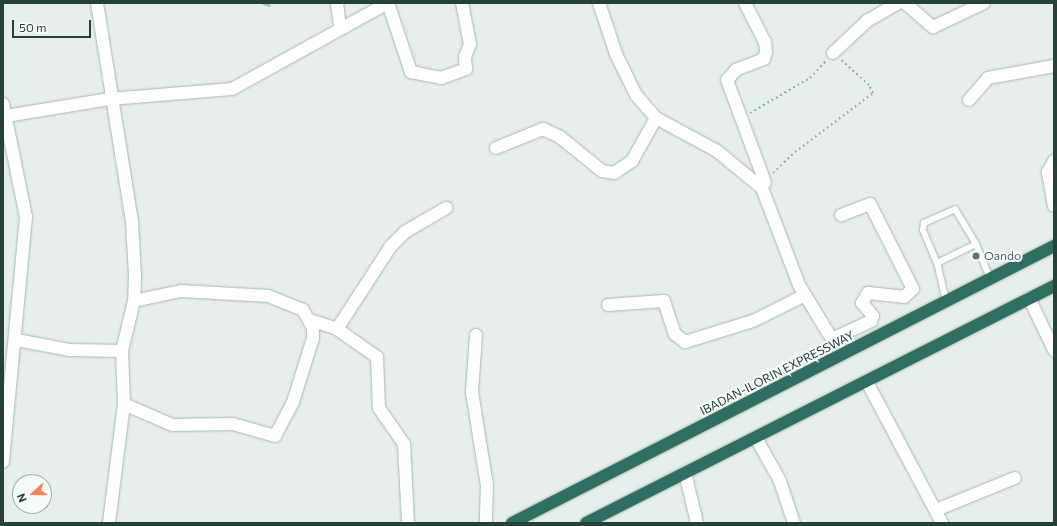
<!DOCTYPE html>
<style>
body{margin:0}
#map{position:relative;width:1057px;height:526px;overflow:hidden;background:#e6efeb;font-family:Commissioner,sans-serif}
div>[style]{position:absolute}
.stream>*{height:3px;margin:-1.5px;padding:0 1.5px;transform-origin:1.5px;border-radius:1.5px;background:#8ec9d4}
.path>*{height:2px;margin-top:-1px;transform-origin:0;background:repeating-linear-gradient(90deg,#86b3a5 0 2px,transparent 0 5px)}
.roads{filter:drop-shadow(0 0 1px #a8b8b2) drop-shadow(0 0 1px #a8b8b2)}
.service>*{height:6px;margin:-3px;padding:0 3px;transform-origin:3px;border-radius:3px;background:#fff}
.minor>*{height:12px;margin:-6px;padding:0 6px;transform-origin:6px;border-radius:6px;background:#fff}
.tertiary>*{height:12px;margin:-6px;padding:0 6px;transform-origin:6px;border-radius:6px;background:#fff}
.motorway>*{height:12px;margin:-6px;padding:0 6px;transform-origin:6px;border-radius:6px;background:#2f6f62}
.dots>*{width:11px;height:11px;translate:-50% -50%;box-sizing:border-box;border:2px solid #f7fbf9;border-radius:50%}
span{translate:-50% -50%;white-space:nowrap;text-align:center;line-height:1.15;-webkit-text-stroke:4px #f7fbf9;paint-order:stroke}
.service-label{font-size:12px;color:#4e5e75}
.left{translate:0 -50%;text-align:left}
.street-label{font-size:12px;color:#24423a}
.frame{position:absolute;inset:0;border:4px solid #24423a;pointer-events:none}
.north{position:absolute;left:12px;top:474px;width:40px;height:40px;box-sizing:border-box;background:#f7fbf9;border:1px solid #a3b1ad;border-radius:50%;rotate:249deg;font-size:11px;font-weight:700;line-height:16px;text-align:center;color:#24423a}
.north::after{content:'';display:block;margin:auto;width:14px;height:18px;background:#f4845f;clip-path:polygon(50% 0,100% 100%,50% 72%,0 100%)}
.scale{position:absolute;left:12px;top:20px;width:79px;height:18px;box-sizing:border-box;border:2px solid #24423a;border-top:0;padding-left:5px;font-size:12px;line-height:14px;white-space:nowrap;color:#24423a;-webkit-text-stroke:3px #f7fbf9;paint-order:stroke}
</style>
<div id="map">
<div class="stream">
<i style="left:263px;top:3px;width:6px;rotate:18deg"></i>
</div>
<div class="path">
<i style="left:750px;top:113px;width:69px;rotate:-30.3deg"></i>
<i style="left:810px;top:78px;width:25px;rotate:-47deg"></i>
<i style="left:773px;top:173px;width:30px;rotate:-44deg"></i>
<i style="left:795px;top:152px;width:98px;rotate:-37.1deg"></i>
<i style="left:873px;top:93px;width:9px;rotate:-117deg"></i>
<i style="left:869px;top:85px;width:38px;rotate:-138deg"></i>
</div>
<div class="roads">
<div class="service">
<i style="left:937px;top:263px;width:36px;rotate:-113deg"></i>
<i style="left:923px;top:230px;width:7px;rotate:-82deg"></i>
<i style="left:924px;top:223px;width:34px;rotate:-24deg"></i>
<i style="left:955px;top:209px;width:41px;rotate:59deg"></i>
<i style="left:946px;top:301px;width:39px;rotate:-103deg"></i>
<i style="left:937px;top:263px;width:43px;rotate:-26deg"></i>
<i style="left:976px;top:244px;width:38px;rotate:68deg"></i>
</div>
<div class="minor">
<i style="left:97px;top:3px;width:222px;rotate:80.9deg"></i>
<i style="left:132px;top:222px;width:54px;rotate:86.8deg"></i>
<i style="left:135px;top:276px;width:25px;rotate:92deg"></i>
<i style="left:134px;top:301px;width:51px;rotate:103.5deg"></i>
<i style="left:122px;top:351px;width:53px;rotate:87.8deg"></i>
<i style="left:124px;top:404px;width:120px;rotate:97.2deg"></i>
<i style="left:337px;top:3px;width:24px;rotate:83deg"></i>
<i style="left:388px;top:3px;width:73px;rotate:71.6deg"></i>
<i style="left:411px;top:72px;width:31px;rotate:11deg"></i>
<i style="left:441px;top:78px;width:27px;rotate:-20deg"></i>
<i style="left:466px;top:69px;width:12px;rotate:-95deg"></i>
<i style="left:465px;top:57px;width:14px;rotate:-69deg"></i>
<i style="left:470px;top:44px;width:42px;rotate:-101deg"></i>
<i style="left:599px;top:3px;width:54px;rotate:71.6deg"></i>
<i style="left:616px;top:54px;width:46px;rotate:64deg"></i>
<i style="left:636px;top:95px;width:30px;rotate:49deg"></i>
<i style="left:656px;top:118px;width:69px;rotate:28.4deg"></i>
<i style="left:717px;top:151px;width:58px;rotate:39.4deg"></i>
<i style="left:762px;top:188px;width:104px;rotate:69.1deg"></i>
<i style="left:799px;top:285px;width:63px;rotate:58.6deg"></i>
<i style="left:832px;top:339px;width:43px;rotate:-24.8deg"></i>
<i style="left:871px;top:321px;width:5px;rotate:-68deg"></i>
<i style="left:873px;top:316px;width:17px;rotate:-130deg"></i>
<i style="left:862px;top:303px;width:12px;rotate:-59deg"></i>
<i style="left:868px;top:293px;width:36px;rotate:6deg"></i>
<i style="left:904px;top:297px;width:12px;rotate:-42deg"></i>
<i style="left:913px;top:289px;width:95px;rotate:-116.8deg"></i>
<i style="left:870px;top:204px;width:31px;rotate:159deg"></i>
<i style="left:745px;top:3px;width:44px;rotate:62.9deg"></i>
<i style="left:765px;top:42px;width:10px;rotate:84deg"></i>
<i style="left:766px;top:52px;width:7px;rotate:106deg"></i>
<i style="left:764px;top:59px;width:30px;rotate:159deg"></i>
<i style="left:736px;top:70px;width:13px;rotate:132deg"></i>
<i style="left:727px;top:80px;width:109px;rotate:69.6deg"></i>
<i style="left:905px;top:3px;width:37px;rotate:41deg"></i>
<i style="left:933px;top:27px;width:56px;rotate:-25.2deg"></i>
<i style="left:833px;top:53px;width:47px;rotate:-43.3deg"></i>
<i style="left:867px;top:21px;width:36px;rotate:-30deg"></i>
<i style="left:969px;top:100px;width:29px;rotate:-49deg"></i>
<i style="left:988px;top:78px;width:67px;rotate:-10.3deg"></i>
<i style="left:6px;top:116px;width:105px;rotate:-9.3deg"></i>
<i style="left:110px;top:99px;width:122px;rotate:-4.7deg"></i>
<i style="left:232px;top:89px;width:178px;rotate:-28.9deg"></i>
<i style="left:496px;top:148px;width:51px;rotate:-22deg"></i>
<i style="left:543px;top:129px;width:19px;rotate:25deg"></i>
<i style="left:560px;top:137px;width:54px;rotate:39deg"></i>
<i style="left:602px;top:171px;width:12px;rotate:9deg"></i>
<i style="left:614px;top:173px;width:22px;rotate:-34deg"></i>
<i style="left:632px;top:161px;width:49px;rotate:-60.8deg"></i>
<i style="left:1054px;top:161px;width:13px;rotate:119deg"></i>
<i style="left:1048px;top:172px;width:34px;rotate:80deg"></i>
<i style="left:1029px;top:298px;width:58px;rotate:64.3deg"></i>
<i style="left:608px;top:305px;width:56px;rotate:-4.1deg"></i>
<i style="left:664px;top:301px;width:35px;rotate:72deg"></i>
<i style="left:675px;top:334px;width:13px;rotate:39deg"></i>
<i style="left:685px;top:342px;width:71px;rotate:-17.2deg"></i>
<i style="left:753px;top:321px;width:58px;rotate:-26.6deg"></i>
<i style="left:310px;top:320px;width:28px;rotate:18deg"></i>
<i style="left:337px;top:329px;width:49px;rotate:35deg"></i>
<i style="left:377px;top:357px;width:51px;rotate:87.8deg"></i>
<i style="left:379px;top:408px;width:44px;rotate:55.2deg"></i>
<i style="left:404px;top:444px;width:79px;rotate:87.1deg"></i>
<i style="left:337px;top:329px;width:99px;rotate:-57deg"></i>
<i style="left:391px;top:246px;width:20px;rotate:-45deg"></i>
<i style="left:405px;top:232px;width:48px;rotate:-30.3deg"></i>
<i style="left:476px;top:335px;width:57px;rotate:94deg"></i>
<i style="left:472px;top:392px;width:95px;rotate:80.9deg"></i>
<i style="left:487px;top:486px;width:37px;rotate:92deg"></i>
<i style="left:17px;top:340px;width:54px;rotate:10.7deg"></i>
<i style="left:70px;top:350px;width:52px;rotate:1.1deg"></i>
<i style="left:867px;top:382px;width:160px;rotate:62deg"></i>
<i style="left:124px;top:404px;width:52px;rotate:23.6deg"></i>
<i style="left:172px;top:425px;width:61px;rotate:-0.9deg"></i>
<i style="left:233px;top:424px;width:44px;rotate:15.9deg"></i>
<i style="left:275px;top:436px;width:38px;rotate:-62deg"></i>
<i style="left:293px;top:402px;width:67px;rotate:-72.6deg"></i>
<i style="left:313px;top:338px;width:10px;rotate:-90deg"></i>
<i style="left:313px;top:328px;width:21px;rotate:-119deg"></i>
<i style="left:303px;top:310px;width:38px;rotate:-158deg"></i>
<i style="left:268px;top:296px;width:87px;rotate:-176.7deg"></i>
<i style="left:181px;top:291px;width:48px;rotate:168deg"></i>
<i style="left:756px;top:438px;width:49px;rotate:60.8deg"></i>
<i style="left:780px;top:481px;width:44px;rotate:71.6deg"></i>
<i style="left:685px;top:473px;width:51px;rotate:76.5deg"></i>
<i style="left:936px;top:510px;width:85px;rotate:-22.1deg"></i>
</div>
<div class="tertiary">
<i style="left:3px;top:104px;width:115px;rotate:78.5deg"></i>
<i style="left:26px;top:217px;width:246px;rotate:95.4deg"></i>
</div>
<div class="motorway">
<i style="left:512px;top:523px;width:609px;rotate:-27.07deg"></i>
<i style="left:586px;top:523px;width:525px;rotate:-26.86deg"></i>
</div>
</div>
<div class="dots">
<i style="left:976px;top:256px;background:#5c6f8a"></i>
</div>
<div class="service-label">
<span class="left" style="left:984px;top:256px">Oando</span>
</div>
<div class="street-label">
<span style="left:777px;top:373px;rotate:-27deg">IBADAN-ILORIN EXPRESSWAY</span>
</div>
<div class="frame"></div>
<div class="north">N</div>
<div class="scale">50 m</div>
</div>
